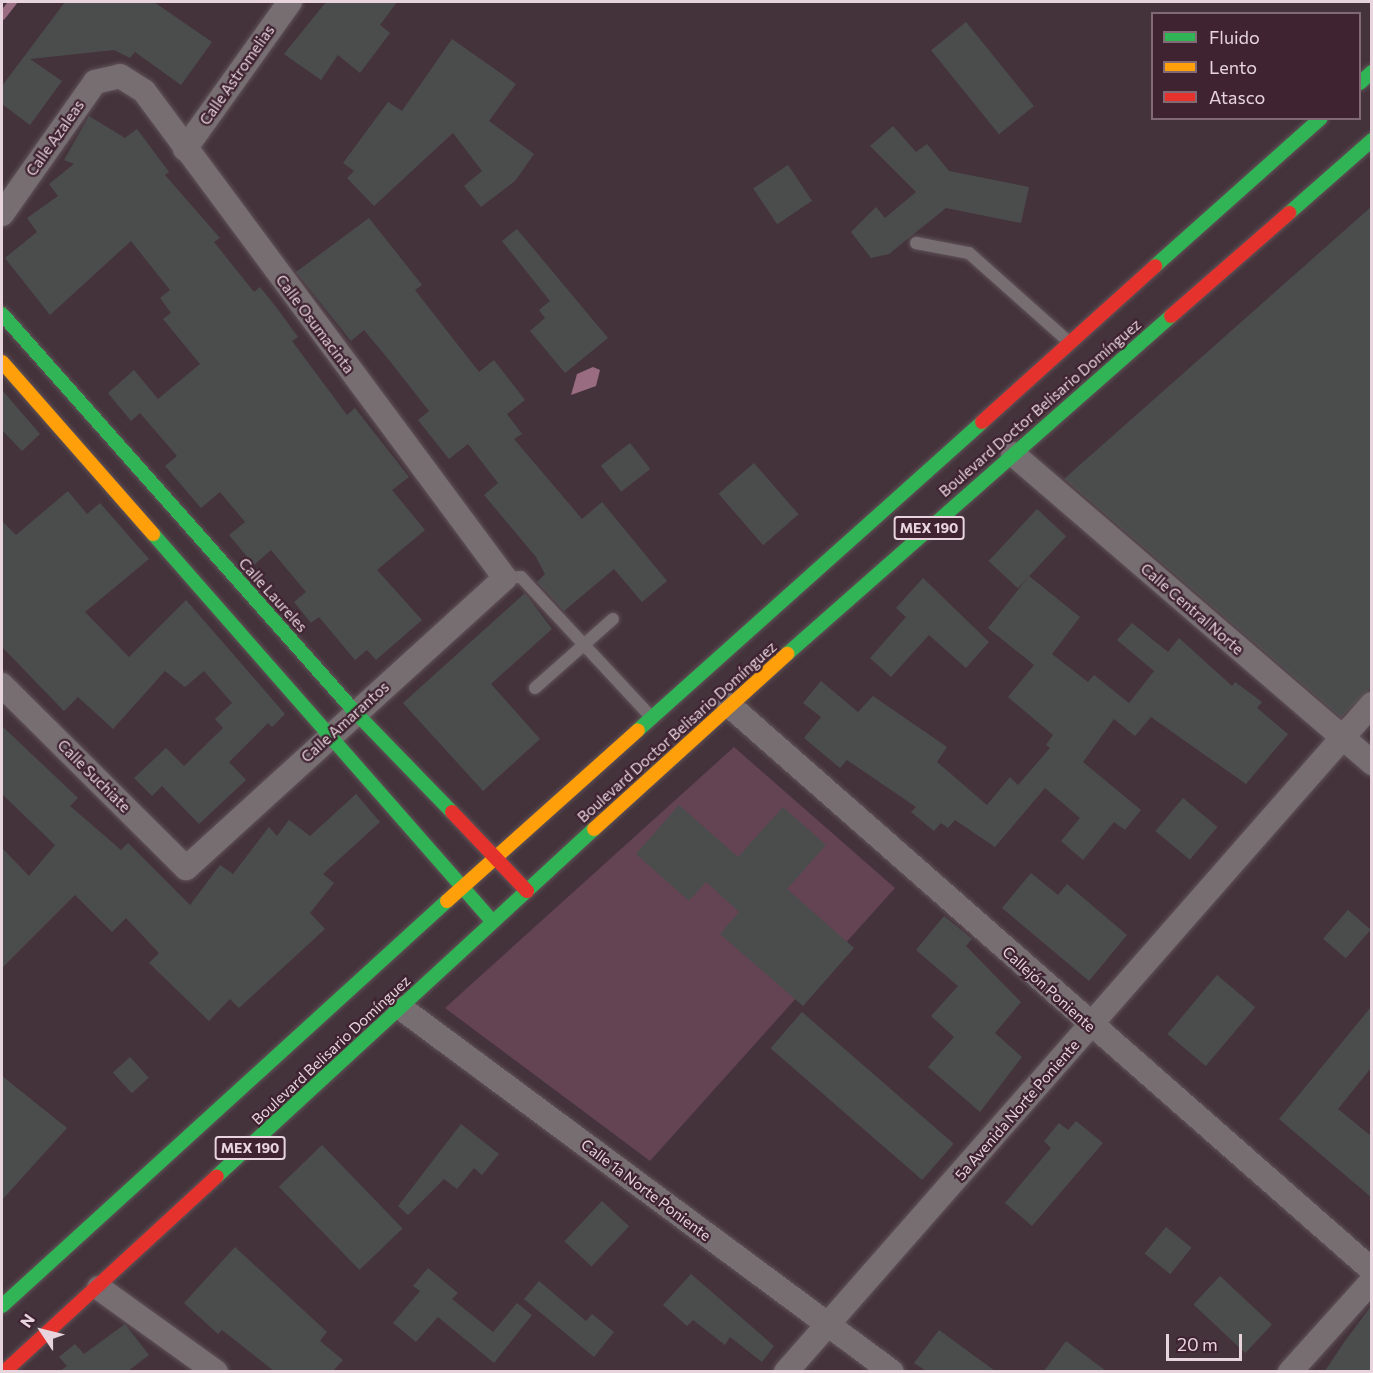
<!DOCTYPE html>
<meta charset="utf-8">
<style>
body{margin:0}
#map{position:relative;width:1373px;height:1373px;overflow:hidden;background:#44333b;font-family:Commissioner,sans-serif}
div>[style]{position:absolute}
.green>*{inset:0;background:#644352}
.water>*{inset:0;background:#9a6c81}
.stream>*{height:8px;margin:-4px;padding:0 4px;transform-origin:4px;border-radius:4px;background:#9a6c81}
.building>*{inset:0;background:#4b4d4d;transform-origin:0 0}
.roads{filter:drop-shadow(0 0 2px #605258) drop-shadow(0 0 2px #605258)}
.lane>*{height:12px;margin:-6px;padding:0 6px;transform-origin:6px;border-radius:6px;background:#776e72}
.street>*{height:24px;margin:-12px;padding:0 12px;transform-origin:12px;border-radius:12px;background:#776e72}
.fast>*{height:14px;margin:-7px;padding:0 7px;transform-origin:7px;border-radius:7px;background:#30b455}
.slow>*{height:14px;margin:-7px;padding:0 7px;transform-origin:7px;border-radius:7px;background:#ff9f0a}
.jam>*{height:14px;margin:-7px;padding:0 7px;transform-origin:7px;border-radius:7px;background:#e5322d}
span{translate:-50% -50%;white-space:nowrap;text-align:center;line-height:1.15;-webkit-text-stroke:4.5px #3f2330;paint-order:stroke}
.shield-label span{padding:2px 4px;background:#3f2330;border:2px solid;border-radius:4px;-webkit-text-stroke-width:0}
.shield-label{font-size:14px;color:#e7d4dc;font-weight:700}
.street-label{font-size:15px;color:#e7d4dc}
.frame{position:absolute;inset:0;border:3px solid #e7d4dc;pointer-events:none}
.legend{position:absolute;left:1151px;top:12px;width:210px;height:108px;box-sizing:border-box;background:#3f2330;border:2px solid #826a75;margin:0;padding:8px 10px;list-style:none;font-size:18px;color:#e7d4dc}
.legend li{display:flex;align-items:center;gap:12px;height:30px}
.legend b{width:30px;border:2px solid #826a75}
.north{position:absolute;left:12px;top:1301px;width:60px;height:60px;-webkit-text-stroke:4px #3f2330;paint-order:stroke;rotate:305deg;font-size:16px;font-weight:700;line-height:24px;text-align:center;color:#e7d4dc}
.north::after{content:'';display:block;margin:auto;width:21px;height:27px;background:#e7d4dc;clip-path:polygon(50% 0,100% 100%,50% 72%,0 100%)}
.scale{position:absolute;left:1166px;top:1334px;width:76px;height:27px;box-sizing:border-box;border:3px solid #e7d4dc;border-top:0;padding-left:8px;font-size:18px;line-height:21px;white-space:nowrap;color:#e7d4dc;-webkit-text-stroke:4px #3f2330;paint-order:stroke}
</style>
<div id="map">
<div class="green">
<i style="clip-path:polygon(734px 747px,895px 888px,650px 1161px,445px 1008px)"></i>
</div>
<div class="water">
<i style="clip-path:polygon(593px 367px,600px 370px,596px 386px,571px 395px,577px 374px)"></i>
</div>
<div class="stream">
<i style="left:2px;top:16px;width:18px;rotate:-52deg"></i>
</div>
<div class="building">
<i style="clip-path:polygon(65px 2px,154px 2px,212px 42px,181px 85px,135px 52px,130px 58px,114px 50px,30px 59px,62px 81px,30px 125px,2px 104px,2px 86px)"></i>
<i style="clip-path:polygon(326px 2px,397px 2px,380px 25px,390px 33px,360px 73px,338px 55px,321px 80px,284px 54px)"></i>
<i style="left:966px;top:22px;width:108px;height:45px;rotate:51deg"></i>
<i style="clip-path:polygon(452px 39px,516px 84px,489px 121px,534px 154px,515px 181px,481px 207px,464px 186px,482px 171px,453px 133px,374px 206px,347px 178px,354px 171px,343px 163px,388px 102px,402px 111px)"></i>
<i style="clip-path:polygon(89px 116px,125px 138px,137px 129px,169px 172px,165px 175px,220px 238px,214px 242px,254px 292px,260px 287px,276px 307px,298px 337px,292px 341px,347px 415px,355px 408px,409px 477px,392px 490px,425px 530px,377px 570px,422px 620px,376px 660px,367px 650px,355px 660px,319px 617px,311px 623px,294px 602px,306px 592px,271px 550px,254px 565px,229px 535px,245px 522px,220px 492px,201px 508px,165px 466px,177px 456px,140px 413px,131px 421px,108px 393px,134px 370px,158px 399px,200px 364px,163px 319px,171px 313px,160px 298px,170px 290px,131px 241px,50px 315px,5px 258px,37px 232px,27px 218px,58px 196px,49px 184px,74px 164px,64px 160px)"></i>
<i style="clip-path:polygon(893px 126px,916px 152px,927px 144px,949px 171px,1029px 187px,1021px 223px,946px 208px,889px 254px,871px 258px,851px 232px,876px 207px,885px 218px,916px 192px,870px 146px)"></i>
<i style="left:788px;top:165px;width:43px;height:42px;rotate:56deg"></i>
<i style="clip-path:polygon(1371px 207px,1371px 688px,1341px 718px,1064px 479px)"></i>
<i style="clip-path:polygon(369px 218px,422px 285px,415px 290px,479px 372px,494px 360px,525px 400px,507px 414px,522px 434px,514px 439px,582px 519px,602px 502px,667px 581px,642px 602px,614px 569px,564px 611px,537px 582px,545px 574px,536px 557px,484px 495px,498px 483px,468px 444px,449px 459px,418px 420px,429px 411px,389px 360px,364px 330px,351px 341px,296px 272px)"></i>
<i style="clip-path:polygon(517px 229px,608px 338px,565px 373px,530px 331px,545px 318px,539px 310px,550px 301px,502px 241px)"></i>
<i style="clip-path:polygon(2px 390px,40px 434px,22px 451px,2px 430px)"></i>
<i style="left:630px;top:443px;width:33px;height:37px;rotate:52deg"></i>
<i style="left:754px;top:463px;width:68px;height:47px;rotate:49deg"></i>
<i style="clip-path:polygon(68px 491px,87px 514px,100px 503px,149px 559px,85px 612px,129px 657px,186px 600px,285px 714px,272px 727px,268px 723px,229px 762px,246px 780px,199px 824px,162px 786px,152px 796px,134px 778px,166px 748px,184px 766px,223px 728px,215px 719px,232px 703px,204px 671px,185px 687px,165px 671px,113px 729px,78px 697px,64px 711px,2px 647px,2px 521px,16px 535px)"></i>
<i style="left:1037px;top:509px;width:40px;height:71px;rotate:43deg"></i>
<i style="clip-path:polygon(1029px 576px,1080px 617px,1052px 654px,1088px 682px,1094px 675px,1129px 703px,1154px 671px,1117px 640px,1132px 623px,1168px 652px,1179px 638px,1232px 686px,1235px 682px,1262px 702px,1257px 708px,1288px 734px,1246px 784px,1151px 717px,1135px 736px,1114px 719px,1083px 762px,1141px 810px,1125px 830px,1114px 822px,1083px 860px,1061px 841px,1080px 818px,1045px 788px,995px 847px,955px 820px,948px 828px,941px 823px,934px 831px,911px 812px,916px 807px,847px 760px,840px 768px,804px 738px,821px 717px,803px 703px,821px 681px,858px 712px,873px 696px,947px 747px,937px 762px,987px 805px,1010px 777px,1018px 785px,1050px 748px,1046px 745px,1053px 735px,1008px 697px,1034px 665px,988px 628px)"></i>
<i style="clip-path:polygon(923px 578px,989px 642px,966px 668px,929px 635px,891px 677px,870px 658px,906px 617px,896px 608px)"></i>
<i style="clip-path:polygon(525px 593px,552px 629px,491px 684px,540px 739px,483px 791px,403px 703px)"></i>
<i style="clip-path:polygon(2px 726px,78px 798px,70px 806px,121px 850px,128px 843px,190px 905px,220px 865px,233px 874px,269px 827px,277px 836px,289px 820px,310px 836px,356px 794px,380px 822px,323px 874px,334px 883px,310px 913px,325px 929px,239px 1008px,230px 999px,209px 1021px,149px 963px,159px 953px,126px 918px,112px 932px,75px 895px,2px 968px,2px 848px,29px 876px,55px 845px,2px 794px)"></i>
<i style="left:1183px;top:798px;width:45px;height:43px;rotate:40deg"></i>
<i style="clip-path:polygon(679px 805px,738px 857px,783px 807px,826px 845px,787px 889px,854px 948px,803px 1006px,720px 934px,739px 912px,706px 882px,689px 901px,636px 854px)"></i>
<i style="clip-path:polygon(1031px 873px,1058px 895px,1067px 884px,1127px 935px,1089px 981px,1002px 908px)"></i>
<i style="left:1348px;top:910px;width:30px;height:38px;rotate:41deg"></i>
<i style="clip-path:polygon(944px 916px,972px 939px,966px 946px,1021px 1002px,995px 1033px,1022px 1057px,980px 1112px,928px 1067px,954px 1037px,931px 1016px,958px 986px,916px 950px)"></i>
<i style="left:1217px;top:975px;width:50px;height:77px;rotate:40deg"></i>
<i style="clip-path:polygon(1371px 1007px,1371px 1068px,1338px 1109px,1371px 1136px,1371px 1197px,1279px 1119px)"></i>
<i style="left:802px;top:1012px;width:201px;height:48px;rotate:41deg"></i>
<i style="left:130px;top:1057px;width:28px;height:23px;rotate:48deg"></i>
<i style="clip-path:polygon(2px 1076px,67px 1128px,2px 1200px)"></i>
<i style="clip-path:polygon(1076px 1121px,1103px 1143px,1032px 1226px,1005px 1203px,1051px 1148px,1044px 1141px,1059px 1123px,1068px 1130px)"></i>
<i style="clip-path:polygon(461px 1124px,499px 1154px,482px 1175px,474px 1168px,457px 1189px,444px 1179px,408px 1215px,398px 1206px)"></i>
<i style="left:322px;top:1145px;width:116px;height:60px;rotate:46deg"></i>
<i style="left:602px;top:1201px;width:37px;height:55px;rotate:43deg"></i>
<i style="left:1166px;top:1227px;width:33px;height:34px;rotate:39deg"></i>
<i style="clip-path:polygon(235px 1247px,327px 1332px,320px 1341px,343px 1360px,333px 1371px,274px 1371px,222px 1330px,218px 1334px,184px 1303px)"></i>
<i style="clip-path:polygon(428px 1268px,458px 1293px,452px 1299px,493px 1332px,517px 1303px,532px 1315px,494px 1363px,438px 1317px,416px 1342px,393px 1323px,420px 1291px,413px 1286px)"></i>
<i style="clip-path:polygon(691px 1274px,774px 1346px,762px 1362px,730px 1337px,725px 1345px,693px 1320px,687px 1326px,663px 1305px)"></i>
<i style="left:1220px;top:1276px;width:71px;height:39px;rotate:43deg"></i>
<i style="clip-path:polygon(539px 1281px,586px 1321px,592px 1314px,614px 1332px,594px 1357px,524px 1299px)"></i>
<i style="clip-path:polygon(1371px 1306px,1371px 1371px,1325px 1371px,1345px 1341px)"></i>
<i style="clip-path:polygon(125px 1324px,149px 1355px,128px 1371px,60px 1371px,67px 1366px,59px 1357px,75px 1344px,84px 1354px)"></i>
<i style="clip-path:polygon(939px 1330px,995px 1371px,926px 1371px,914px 1363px)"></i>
<i style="clip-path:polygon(1066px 1341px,1106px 1371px,1044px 1371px)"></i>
</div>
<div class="roads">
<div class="lane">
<i style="left:916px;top:243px;width:54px;rotate:10.7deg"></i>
<i style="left:969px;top:253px;width:134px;rotate:41.7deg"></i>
<i style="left:505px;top:578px;width:16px;rotate:-4deg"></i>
<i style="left:521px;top:577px;width:190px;rotate:47.1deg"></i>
<i style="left:535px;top:688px;width:104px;rotate:-41.5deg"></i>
</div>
<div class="street">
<i style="left:185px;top:149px;width:181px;rotate:-54.5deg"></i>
<i style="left:2px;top:214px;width:161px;rotate:-54.8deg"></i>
<i style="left:95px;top:82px;width:26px;rotate:-13deg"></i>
<i style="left:120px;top:76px;width:28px;rotate:32deg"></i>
<i style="left:144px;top:91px;width:606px;rotate:53.45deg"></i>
<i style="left:505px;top:578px;width:431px;rotate:137.7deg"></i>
<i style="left:186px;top:868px;width:260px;rotate:-135.2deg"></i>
<i style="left:1013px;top:454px;width:474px;rotate:40.7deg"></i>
<i style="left:729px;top:705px;width:856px;rotate:41.31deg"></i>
<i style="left:401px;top:1008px;width:611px;rotate:36.55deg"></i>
<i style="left:99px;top:1288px;width:144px;rotate:35.7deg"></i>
<i style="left:786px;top:1372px;width:889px;rotate:-48.74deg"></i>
<i style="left:1290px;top:1372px;width:122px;rotate:-48deg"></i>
</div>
<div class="fast">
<i style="left:1360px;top:83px;width:16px;rotate:-43deg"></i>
<i style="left:1289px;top:213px;width:111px;rotate:-41.3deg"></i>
<i style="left:1155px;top:266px;width:222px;rotate:-41.7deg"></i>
<i style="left:2px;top:314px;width:533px;rotate:48.42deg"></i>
<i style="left:356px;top:713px;width:138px;rotate:45.9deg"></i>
<i style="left:153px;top:534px;width:514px;rotate:48.78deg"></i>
<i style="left:787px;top:654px;width:512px;rotate:-41.35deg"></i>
<i style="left:638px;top:730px;width:462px;rotate:-41.8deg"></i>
<i style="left:217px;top:1176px;width:512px;rotate:-42.63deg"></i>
<i style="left:2px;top:1306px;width:602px;rotate:-42.31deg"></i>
</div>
<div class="slow">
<i style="left:2px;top:362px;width:229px;rotate:48.7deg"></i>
<i style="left:594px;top:829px;width:261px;rotate:-42.2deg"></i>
<i style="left:447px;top:901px;width:256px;rotate:-41.8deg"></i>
</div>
<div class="jam">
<i style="left:1171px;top:316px;width:157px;rotate:-41.1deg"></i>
<i style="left:982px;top:422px;width:233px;rotate:-42deg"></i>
<i style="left:452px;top:812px;width:109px;rotate:46.5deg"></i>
<i style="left:4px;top:1372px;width:289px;rotate:-42.6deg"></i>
</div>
</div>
<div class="shield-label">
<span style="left:929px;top:528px">MEX 190</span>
<span style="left:250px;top:1148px">MEX 190</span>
</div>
<div class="street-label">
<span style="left:237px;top:75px;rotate:-55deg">Calle Astromelias</span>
<span style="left:55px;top:138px;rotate:-55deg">Calle Azaleas</span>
<span style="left:315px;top:324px;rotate:53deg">Calle Osumacinta</span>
<span style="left:1040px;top:408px;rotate:-41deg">Boulevard Doctor Belisario Domínguez</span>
<span style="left:273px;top:595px;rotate:48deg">Calle Laureles</span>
<span style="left:1192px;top:609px;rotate:41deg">Calle Central Norte</span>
<span style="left:345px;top:722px;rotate:-42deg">Calle Amarantos</span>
<span style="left:677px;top:732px;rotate:-42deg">Boulevard Doctor Belisario Domínguez</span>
<span style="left:94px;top:776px;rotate:45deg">Calle Suchiate</span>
<span style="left:1049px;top:989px;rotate:42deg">Callejón Poniente</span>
<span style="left:331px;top:1050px;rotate:-43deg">Boulevard Belisario Domínguez</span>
<span style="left:1017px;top:1110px;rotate:-49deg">5a Avenida Norte Poniente</span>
<span style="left:646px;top:1190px;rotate:37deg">Calle 1a Norte Poniente</span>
</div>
<div class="frame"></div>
<ul class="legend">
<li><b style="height:8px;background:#30b455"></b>Fluido</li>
<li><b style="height:8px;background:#ff9f0a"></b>Lento</li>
<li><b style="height:8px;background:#e5322d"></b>Atasco</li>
</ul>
<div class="north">N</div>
<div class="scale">20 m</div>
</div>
